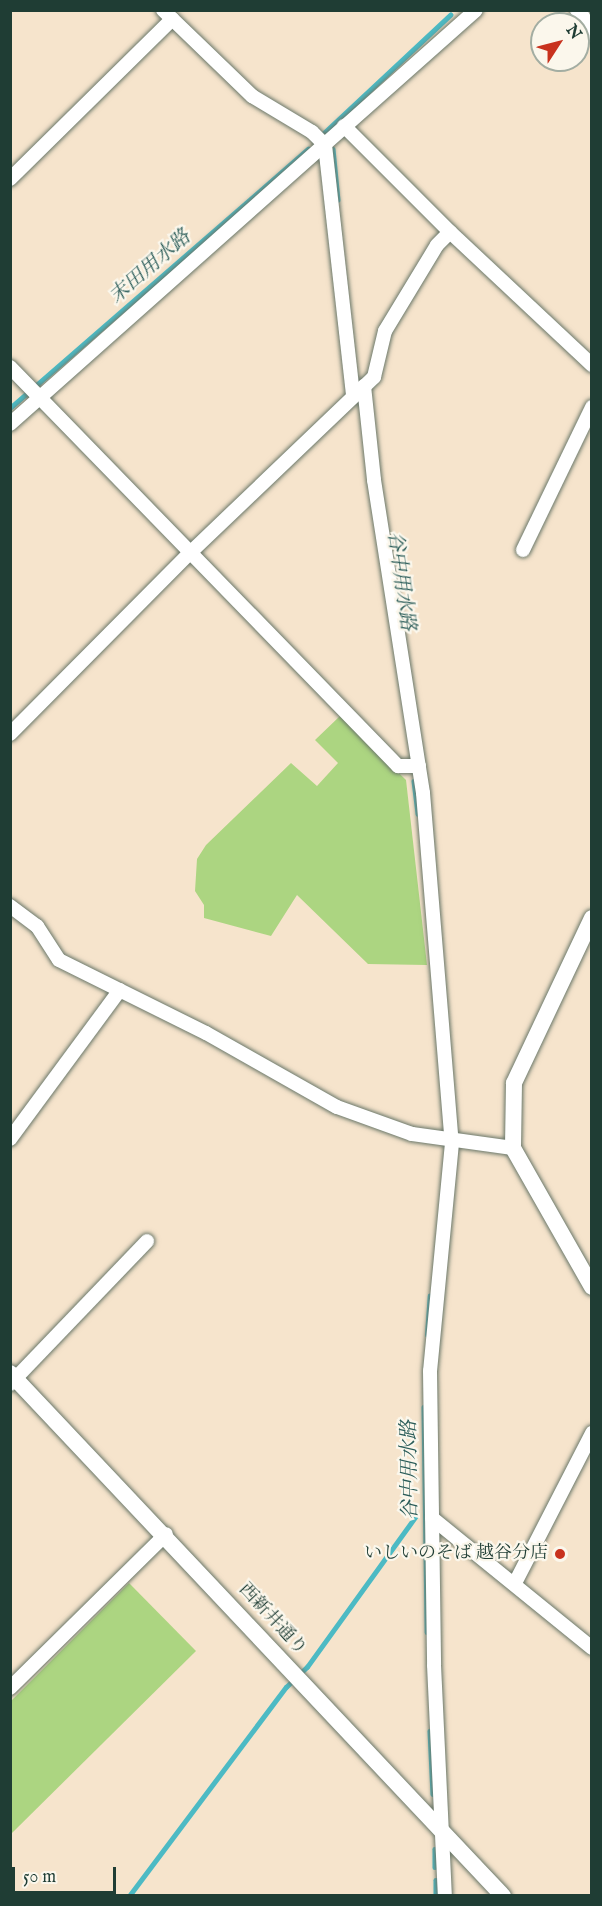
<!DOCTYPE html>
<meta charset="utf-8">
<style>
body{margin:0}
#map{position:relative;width:602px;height:1906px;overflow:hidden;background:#f6e4cc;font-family:"IM FELL English","Noto Serif JP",serif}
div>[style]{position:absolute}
.green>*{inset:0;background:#acd581}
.stream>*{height:4.5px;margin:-2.25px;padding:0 2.25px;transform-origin:2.25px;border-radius:2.25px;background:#4cbac4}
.roads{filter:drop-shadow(0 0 2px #6a7769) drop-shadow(0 0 2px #6a7769)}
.minor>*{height:14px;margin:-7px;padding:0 7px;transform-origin:7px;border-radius:7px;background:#fff}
.tertiary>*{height:16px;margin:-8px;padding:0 8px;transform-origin:8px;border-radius:8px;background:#fff}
.dots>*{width:16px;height:16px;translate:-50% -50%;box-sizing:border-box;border:3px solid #fbf7ec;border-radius:50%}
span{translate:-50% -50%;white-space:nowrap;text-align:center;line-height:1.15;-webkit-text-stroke:4.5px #fbf7ec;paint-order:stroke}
.poi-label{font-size:18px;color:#1f3d34}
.right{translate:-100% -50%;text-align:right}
.street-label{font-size:18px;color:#1f3d34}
.water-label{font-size:20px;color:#2a5c58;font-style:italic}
.frame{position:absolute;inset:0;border:12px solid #1f3d34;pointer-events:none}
.north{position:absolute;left:530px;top:12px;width:60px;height:60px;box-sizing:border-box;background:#fbf7ec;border:2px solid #a3ada2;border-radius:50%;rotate:54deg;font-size:16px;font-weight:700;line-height:24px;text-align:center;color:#1f3d34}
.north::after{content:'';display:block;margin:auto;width:21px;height:27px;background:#c8321e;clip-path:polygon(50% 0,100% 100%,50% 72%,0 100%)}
.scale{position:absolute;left:12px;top:1867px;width:104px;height:27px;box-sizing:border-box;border:3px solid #1f3d34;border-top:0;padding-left:8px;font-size:18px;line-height:21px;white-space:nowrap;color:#1f3d34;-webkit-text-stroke:4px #fbf7ec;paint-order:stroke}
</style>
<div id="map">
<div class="green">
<i style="clip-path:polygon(340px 716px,406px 780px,427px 965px,368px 964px,297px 895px,271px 936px,204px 918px,204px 905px,195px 891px,197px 859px,206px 845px,291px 763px,317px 786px,338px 763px,315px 740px)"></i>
<i style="clip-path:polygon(129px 1583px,196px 1651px,11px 1834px,11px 1701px)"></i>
</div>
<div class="stream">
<i style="left:324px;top:133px;width:173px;rotate:-43.1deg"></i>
<i style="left:333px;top:149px;width:51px;rotate:84.4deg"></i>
<i style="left:10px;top:408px;width:395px;rotate:-41deg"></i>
<i style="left:414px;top:781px;width:33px;rotate:83deg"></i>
<i style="left:427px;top:1335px;width:39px;rotate:-86deg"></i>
<i style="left:424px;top:1407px;width:225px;rotate:89.2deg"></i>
<i style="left:430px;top:1731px;width:63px;rotate:87.3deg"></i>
<i style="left:435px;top:1849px;width:18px;rotate:90deg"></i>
<i style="left:436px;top:1880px;width:16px;rotate:90deg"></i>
<i style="left:129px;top:1896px;width:261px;rotate:-53.1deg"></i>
<i style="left:286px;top:1687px;width:29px;rotate:-44deg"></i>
<i style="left:307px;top:1667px;width:186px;rotate:-54.2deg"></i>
</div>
<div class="roads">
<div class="minor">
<i style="left:163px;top:10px;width:124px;rotate:44deg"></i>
<i style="left:252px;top:96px;width:70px;rotate:31deg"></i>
<i style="left:312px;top:132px;width:18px;rotate:45deg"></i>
<i style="left:325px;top:145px;width:252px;rotate:83.6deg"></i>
<i style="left:344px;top:126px;width:150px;rotate:45deg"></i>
<i style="left:450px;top:232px;width:195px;rotate:43.1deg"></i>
<i style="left:10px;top:179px;width:228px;rotate:-44.6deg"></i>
<i style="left:10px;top:367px;width:557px;rotate:45.8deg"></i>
<i style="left:398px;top:766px;width:21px"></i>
<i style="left:364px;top:386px;width:95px;rotate:83.9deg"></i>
<i style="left:374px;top:480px;width:317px;rotate:81.1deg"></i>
<i style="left:423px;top:793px;width:351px;rotate:85.3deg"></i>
<i style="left:452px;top:1143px;width:229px;rotate:95.5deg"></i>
<i style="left:430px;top:1371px;width:294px;rotate:89.2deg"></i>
<i style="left:434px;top:1665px;width:231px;rotate:87.3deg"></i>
<i style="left:10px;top:424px;width:623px;rotate:-41.62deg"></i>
<i style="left:523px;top:550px;width:159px;rotate:-64.2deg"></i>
<i style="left:10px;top:734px;width:258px;rotate:-45.2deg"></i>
<i style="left:192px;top:551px;width:252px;rotate:-43.7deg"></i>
<i style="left:374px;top:377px;width:47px;rotate:-76.6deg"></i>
<i style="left:385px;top:331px;width:100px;rotate:-58.8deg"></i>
<i style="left:437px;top:245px;width:18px;rotate:-45deg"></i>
<i style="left:10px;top:906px;width:34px;rotate:37deg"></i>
<i style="left:37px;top:926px;width:40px;rotate:57.1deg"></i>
<i style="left:59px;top:960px;width:164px;rotate:26.4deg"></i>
<i style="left:206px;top:1033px;width:150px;rotate:29.5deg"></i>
<i style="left:337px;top:1107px;width:80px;rotate:19.8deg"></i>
<i style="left:412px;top:1134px;width:102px;rotate:7.9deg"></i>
<i style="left:10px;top:1139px;width:185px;rotate:-53.6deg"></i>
<i style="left:10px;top:1384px;width:198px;rotate:-46.2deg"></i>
<i style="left:432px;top:1518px;width:206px;rotate:39.1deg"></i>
<i style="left:515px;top:1583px;width:169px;rotate:-62.8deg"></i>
<i style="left:10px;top:1688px;width:219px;rotate:-44.6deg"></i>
</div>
<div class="tertiary">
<i style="left:578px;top:10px;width:28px;rotate:60deg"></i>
<i style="left:592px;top:918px;width:183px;rotate:115.3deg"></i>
<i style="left:514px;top:1083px;width:65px;rotate:90.9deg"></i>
<i style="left:513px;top:1148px;width:160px;rotate:60.4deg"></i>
<i style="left:10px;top:1373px;width:719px;rotate:46.69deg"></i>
</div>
</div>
<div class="dots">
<i style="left:560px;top:1554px;background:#c8321e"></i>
</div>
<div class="poi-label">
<span class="right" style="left:548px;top:1554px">いしいのそば 越谷分店</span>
</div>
<div class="street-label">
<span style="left:272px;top:1620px;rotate:47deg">西新井通り</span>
</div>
<div class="water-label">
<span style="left:150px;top:267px;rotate:-41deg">末田用水路</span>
<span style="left:401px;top:581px;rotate:82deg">谷中用水路</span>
<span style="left:410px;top:1470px;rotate:-91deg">谷中用水路</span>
</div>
<div class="frame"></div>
<div class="north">N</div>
<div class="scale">50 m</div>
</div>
